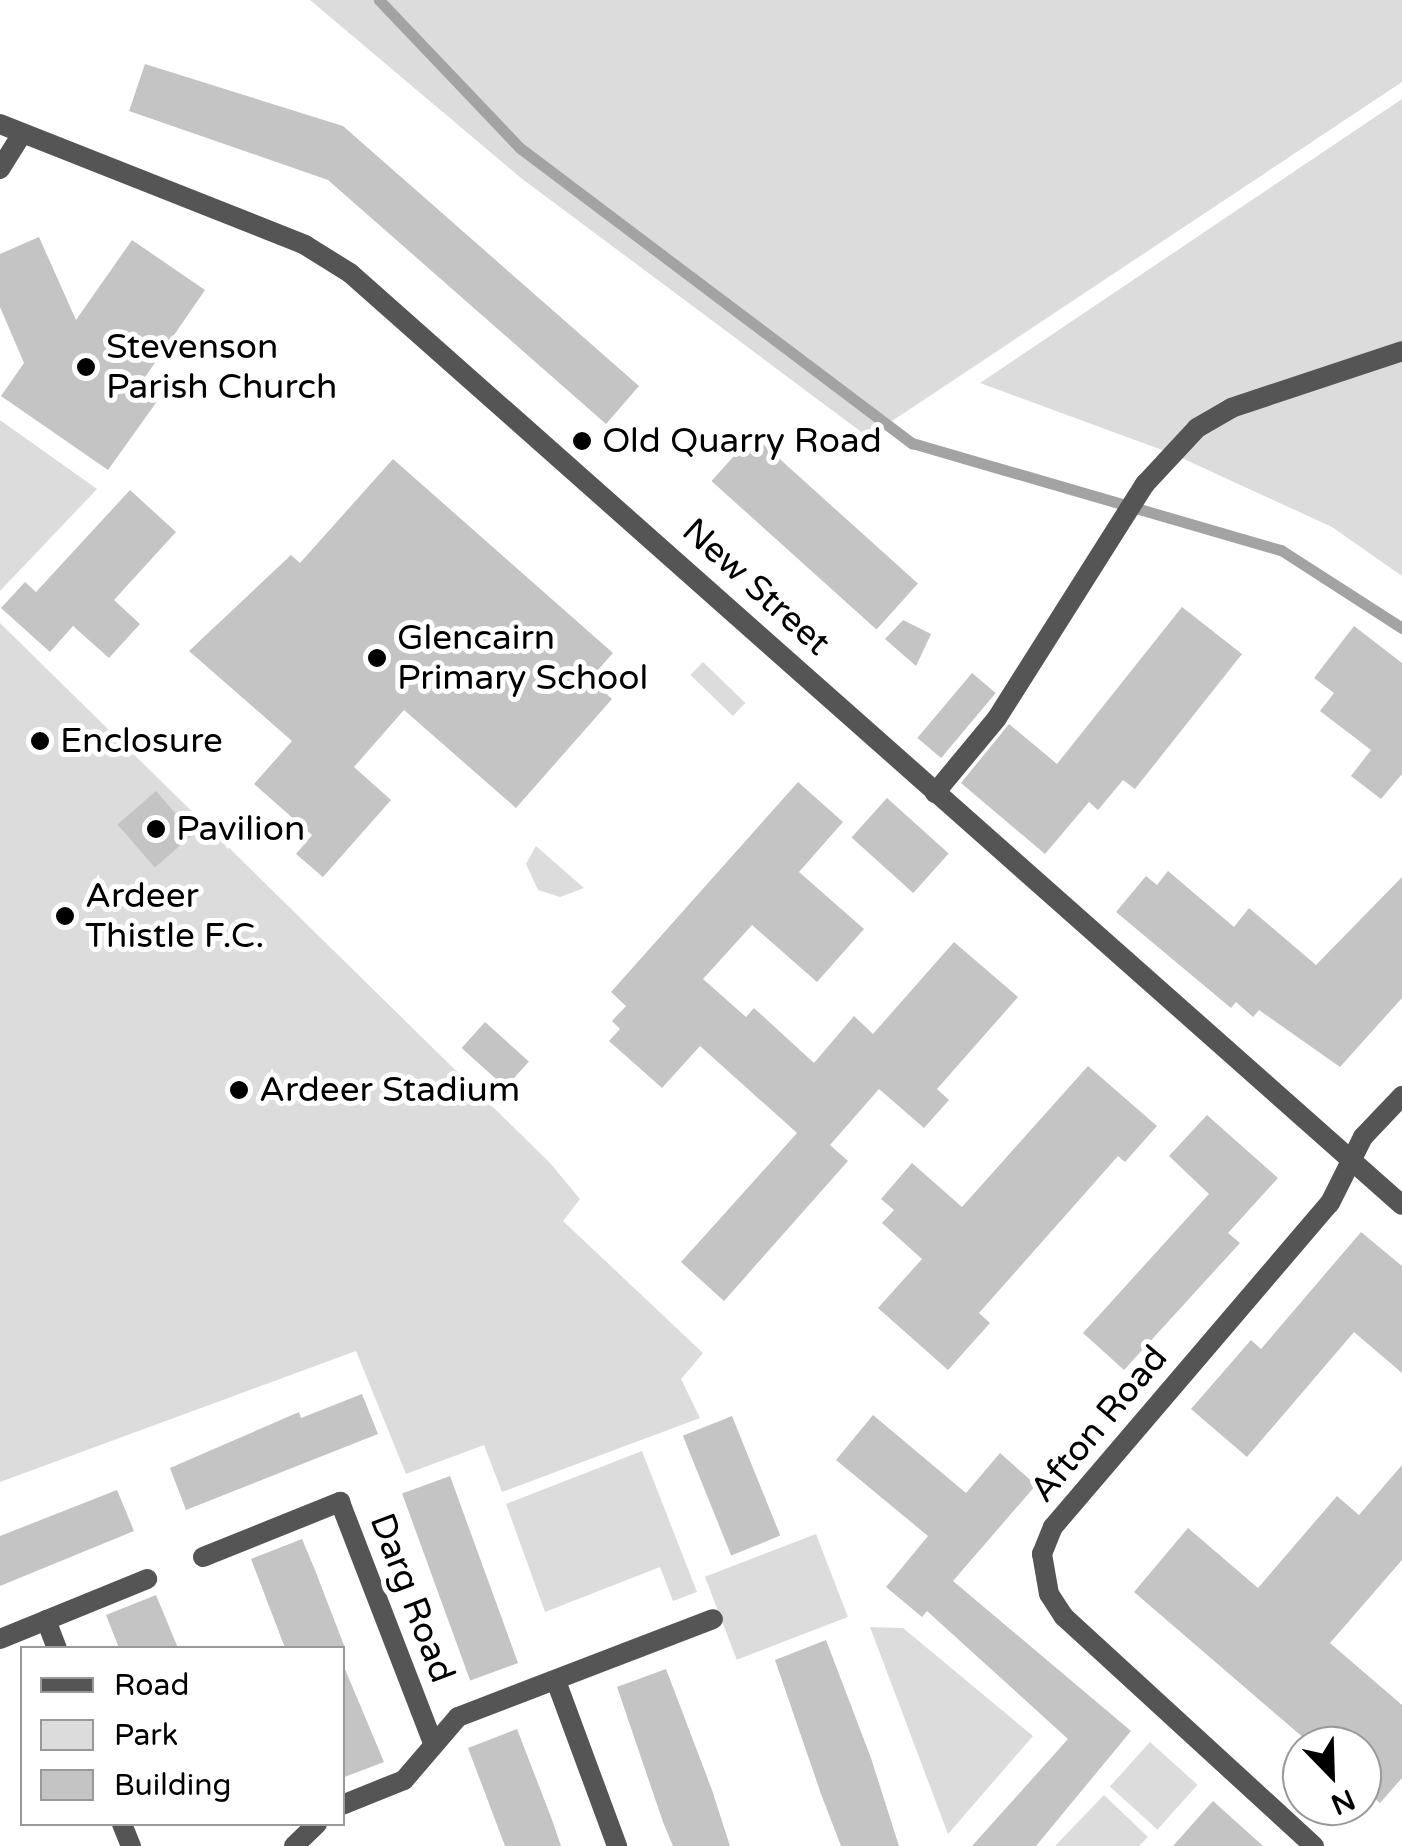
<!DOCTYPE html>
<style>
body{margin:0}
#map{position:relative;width:1402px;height:1846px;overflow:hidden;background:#fff;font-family:"Varela Round",sans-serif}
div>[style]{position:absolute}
.green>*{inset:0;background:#dcdcdc;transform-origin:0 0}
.stream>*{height:11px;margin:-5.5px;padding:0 5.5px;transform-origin:5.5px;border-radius:5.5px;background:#a3a3a3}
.building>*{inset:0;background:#c4c4c4;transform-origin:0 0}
.minor>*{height:20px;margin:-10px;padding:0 10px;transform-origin:10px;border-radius:10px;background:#555}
.tertiary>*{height:20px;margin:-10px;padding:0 10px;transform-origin:10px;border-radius:10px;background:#555}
.dots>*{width:28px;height:28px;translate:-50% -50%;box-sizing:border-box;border:5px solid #fff;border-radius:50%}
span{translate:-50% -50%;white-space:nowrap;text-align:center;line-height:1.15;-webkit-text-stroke:10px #fff;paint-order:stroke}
.poi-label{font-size:35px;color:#000}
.left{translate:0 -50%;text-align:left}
.street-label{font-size:35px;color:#000}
.legend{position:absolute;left:20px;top:1646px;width:325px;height:180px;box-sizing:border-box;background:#fff;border:2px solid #999;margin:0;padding:12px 18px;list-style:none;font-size:30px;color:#000}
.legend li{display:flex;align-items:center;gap:20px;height:50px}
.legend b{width:50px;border:2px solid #999}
.north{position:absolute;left:1282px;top:1726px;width:100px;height:100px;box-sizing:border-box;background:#fff;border:2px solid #999;border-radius:50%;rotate:157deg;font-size:28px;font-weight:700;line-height:40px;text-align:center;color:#000}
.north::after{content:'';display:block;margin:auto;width:35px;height:45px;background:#000;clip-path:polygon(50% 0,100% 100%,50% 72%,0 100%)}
</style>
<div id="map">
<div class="green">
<i style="clip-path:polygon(310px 0,1402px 0,1402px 82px,868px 437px,521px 178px)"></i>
<i style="clip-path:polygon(1402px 99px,1402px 576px,1332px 527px,1173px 454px,980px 383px)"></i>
<i style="clip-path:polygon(0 420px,97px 489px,0 591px)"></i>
<i style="clip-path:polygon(0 623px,550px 1163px,580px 1199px,563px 1221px,703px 1353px,681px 1379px,700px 1418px,502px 1492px,484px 1445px,406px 1474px,356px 1351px,0 1482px)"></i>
<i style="left:703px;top:662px;width:59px;height:18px;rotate:44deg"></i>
<i style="clip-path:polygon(536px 846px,584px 888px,560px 897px,538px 890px,526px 864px)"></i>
<i style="clip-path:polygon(642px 1451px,697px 1592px,673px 1601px,660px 1567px,545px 1612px,506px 1504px)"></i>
<i style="left:816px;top:1534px;width:89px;height:119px;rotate:69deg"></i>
<i style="clip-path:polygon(870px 1627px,903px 1628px,1033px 1736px,948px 1834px)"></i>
<i style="left:1150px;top:1742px;width:64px;height:60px;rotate:42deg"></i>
<i style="clip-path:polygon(1104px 1795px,1148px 1837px,1139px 1846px,1055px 1846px)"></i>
</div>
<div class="stream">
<i style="left:379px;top:0;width:204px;rotate:46.4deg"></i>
<i style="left:520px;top:148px;width:491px;rotate:37deg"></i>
<i style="left:912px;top:443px;width:384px;rotate:16.2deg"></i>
<i style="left:1281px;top:550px;width:144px;rotate:32.8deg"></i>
</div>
<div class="building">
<i style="clip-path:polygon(145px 64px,343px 126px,639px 386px,606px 424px,328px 180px,129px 111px)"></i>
<i style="clip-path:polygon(39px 237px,76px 320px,132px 240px,205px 290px,139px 386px,158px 400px,108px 470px,1px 396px,24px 363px,0 307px,0 254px)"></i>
<i style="left:753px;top:435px;width:222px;height:62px;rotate:42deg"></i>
<i style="clip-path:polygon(393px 459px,613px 653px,590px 679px,612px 699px,516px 808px,404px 710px,354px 767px,391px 800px,323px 877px,296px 854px,312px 835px,254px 784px,292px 741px,189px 651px,291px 555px,300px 563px)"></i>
<i style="clip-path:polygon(130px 490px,176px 532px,114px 600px,140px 624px,109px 658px,73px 626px,50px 652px,1px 608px,25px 582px,36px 592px)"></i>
<i style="clip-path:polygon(1182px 607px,1242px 654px,1135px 789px,1123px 780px,1098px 810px,1089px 802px,1045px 854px,961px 783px,1009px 724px,1057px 764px)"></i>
<i style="clip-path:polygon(903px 620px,931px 634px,916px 666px,885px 639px)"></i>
<i style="clip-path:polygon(1354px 626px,1402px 663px,1402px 774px,1381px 799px,1351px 776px,1371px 750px,1320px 711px,1334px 693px,1314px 678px)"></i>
<i style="left:972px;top:673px;width:31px;height:85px;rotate:40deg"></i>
<i style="clip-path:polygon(798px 782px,843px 822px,799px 872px,864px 929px,817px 982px,752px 925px,703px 979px,746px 1017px,754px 1008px,814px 1063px,854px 1016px,873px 1034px,954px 942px,1018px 997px,937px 1089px,949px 1100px,924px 1128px,879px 1089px,830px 1145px,848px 1161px,724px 1301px,681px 1262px,797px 1133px,700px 1046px,662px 1088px,609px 1041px,620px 1029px,612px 1021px,626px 1006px,611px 992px)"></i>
<i style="left:156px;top:791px;width:57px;height:51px;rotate:49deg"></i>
<i style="left:887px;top:798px;width:83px;height:53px;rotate:42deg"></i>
<i style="clip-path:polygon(1168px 871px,1234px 927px,1249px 908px,1316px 965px,1402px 877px,1402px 998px,1340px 1067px,1259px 1010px,1253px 1017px,1236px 1002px,1231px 1008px,1116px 912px,1146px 876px,1157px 885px)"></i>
<i style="left:485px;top:1022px;width:59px;height:35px;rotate:42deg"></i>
<i style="clip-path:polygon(1088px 1066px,1157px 1126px,1125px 1162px,1118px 1156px,979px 1313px,990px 1323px,948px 1370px,878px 1308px,922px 1259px,882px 1223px,894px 1210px,881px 1199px,912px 1163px,962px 1207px)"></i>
<i style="clip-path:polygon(1207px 1115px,1278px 1178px,1228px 1233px,1240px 1243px,1124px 1370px,1083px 1333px,1209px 1194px,1169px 1156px)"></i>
<i style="clip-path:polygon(1361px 1232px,1402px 1266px,1402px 1373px,1354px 1332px,1247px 1457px,1191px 1409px,1251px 1340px,1261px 1349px)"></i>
<i style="clip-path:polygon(362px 1394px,378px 1434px,186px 1510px,170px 1468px,299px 1412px,301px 1418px)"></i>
<i style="clip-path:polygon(873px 1415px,966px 1493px,1000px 1453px,1036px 1485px,953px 1581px,1131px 1731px,1036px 1846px,972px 1846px,1068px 1739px,927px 1611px,922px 1617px,886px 1587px,928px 1536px,836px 1460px)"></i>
<i style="left:732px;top:1416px;width:129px;height:53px;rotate:68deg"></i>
<i style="clip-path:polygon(1402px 1465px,1402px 1560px,1330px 1643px,1402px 1705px,1402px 1778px,1380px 1803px,1362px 1788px,1362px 1746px,1313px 1746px,1134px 1592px,1188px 1528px,1258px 1588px,1337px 1496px,1359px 1515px)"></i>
<i style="left:450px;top:1476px;width:199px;height:51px;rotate:70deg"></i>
<i style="clip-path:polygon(117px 1490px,134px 1531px,0 1586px,0 1536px)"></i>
<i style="clip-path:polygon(302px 1539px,315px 1570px,345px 1648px,285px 1648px,251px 1559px)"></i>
<i style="clip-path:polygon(156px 1595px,178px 1648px,119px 1648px,106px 1615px)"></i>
<i style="clip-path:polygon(826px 1640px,871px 1758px,899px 1846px,841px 1846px,821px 1794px,775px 1660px)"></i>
<i style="clip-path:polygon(342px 1662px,384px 1762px,342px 1778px)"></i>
<i style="clip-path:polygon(666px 1669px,712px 1790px,730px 1846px,673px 1846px,663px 1822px,617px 1687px)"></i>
<i style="clip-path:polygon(517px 1729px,551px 1817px,561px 1846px,505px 1846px,468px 1748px)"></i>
<i style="clip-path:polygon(1213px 1801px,1263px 1846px,1173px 1846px)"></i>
</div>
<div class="minor">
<i style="left:0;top:169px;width:39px;rotate:-58deg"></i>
<i style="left:935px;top:793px;width:97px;rotate:-50.4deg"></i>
<i style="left:997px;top:718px;width:277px;rotate:-57.7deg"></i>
<i style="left:1145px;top:484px;width:76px;rotate:-47.1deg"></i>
<i style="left:1197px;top:428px;width:39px;rotate:-30deg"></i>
<i style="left:1231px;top:408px;width:180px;rotate:-18.4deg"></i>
<i style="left:203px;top:1557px;width:148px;rotate:-21.9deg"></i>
<i style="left:340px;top:1502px;width:258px;rotate:68.9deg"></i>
<i style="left:46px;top:1620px;width:30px;rotate:69deg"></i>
<i style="left:0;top:1639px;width:159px;rotate:-22.2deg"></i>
<i style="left:556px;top:1681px;width:176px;rotate:69.7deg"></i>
<i style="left:342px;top:1805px;width:67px;rotate:-22deg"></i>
<i style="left:404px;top:1780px;width:83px;rotate:-49.4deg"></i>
<i style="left:458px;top:1717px;width:273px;rotate:-21deg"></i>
<i style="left:122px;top:1824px;width:24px;rotate:68deg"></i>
<i style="left:294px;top:1846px;width:32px;rotate:-44deg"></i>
<i style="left:1314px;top:1846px;width:339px;rotate:-137.5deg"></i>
<i style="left:1064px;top:1617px;width:27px;rotate:-123deg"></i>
<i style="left:1049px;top:1594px;width:41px;rotate:-99.9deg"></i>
<i style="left:1042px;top:1554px;width:29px;rotate:-68deg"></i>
<i style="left:1053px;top:1527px;width:426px;rotate:-49.5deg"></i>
<i style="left:1330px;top:1203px;width:74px;rotate:-63.4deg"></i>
<i style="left:1363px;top:1137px;width:57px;rotate:-46.4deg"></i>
</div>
<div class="tertiary">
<i style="left:0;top:124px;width:328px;rotate:21.6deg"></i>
<i style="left:305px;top:245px;width:53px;rotate:31.9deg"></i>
<i style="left:350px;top:273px;width:1405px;rotate:41.54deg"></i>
</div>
<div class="dots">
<i style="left:86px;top:367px;background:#000"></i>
<i style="left:582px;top:441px;background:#000"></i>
<i style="left:377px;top:658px;background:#000"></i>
<i style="left:40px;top:741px;background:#000"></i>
<i style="left:156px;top:829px;background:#000"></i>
<i style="left:65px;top:916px;background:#000"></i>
<i style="left:239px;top:1090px;background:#000"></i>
</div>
<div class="poi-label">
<span class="left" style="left:106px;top:367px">Stevenson<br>Parish Church</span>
<span class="left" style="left:602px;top:441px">Old Quarry Road</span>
<span class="left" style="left:397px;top:658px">Glencairn<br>Primary School</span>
<span class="left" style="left:60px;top:741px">Enclosure</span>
<span class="left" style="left:176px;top:829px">Pavilion</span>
<span class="left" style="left:85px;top:916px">Ardeer<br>Thistle F.C.</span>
<span class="left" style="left:259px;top:1090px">Ardeer Stadium</span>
</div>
<div class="street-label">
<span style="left:756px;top:587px;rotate:42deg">New Street</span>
<span style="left:1099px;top:1424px;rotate:-50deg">Afton Road</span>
<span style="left:412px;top:1598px;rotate:69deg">Darg Road</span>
</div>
<ul class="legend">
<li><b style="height:12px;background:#555"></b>Road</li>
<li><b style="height:28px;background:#dcdcdc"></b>Park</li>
<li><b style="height:28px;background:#c4c4c4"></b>Building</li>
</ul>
<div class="north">N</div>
</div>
